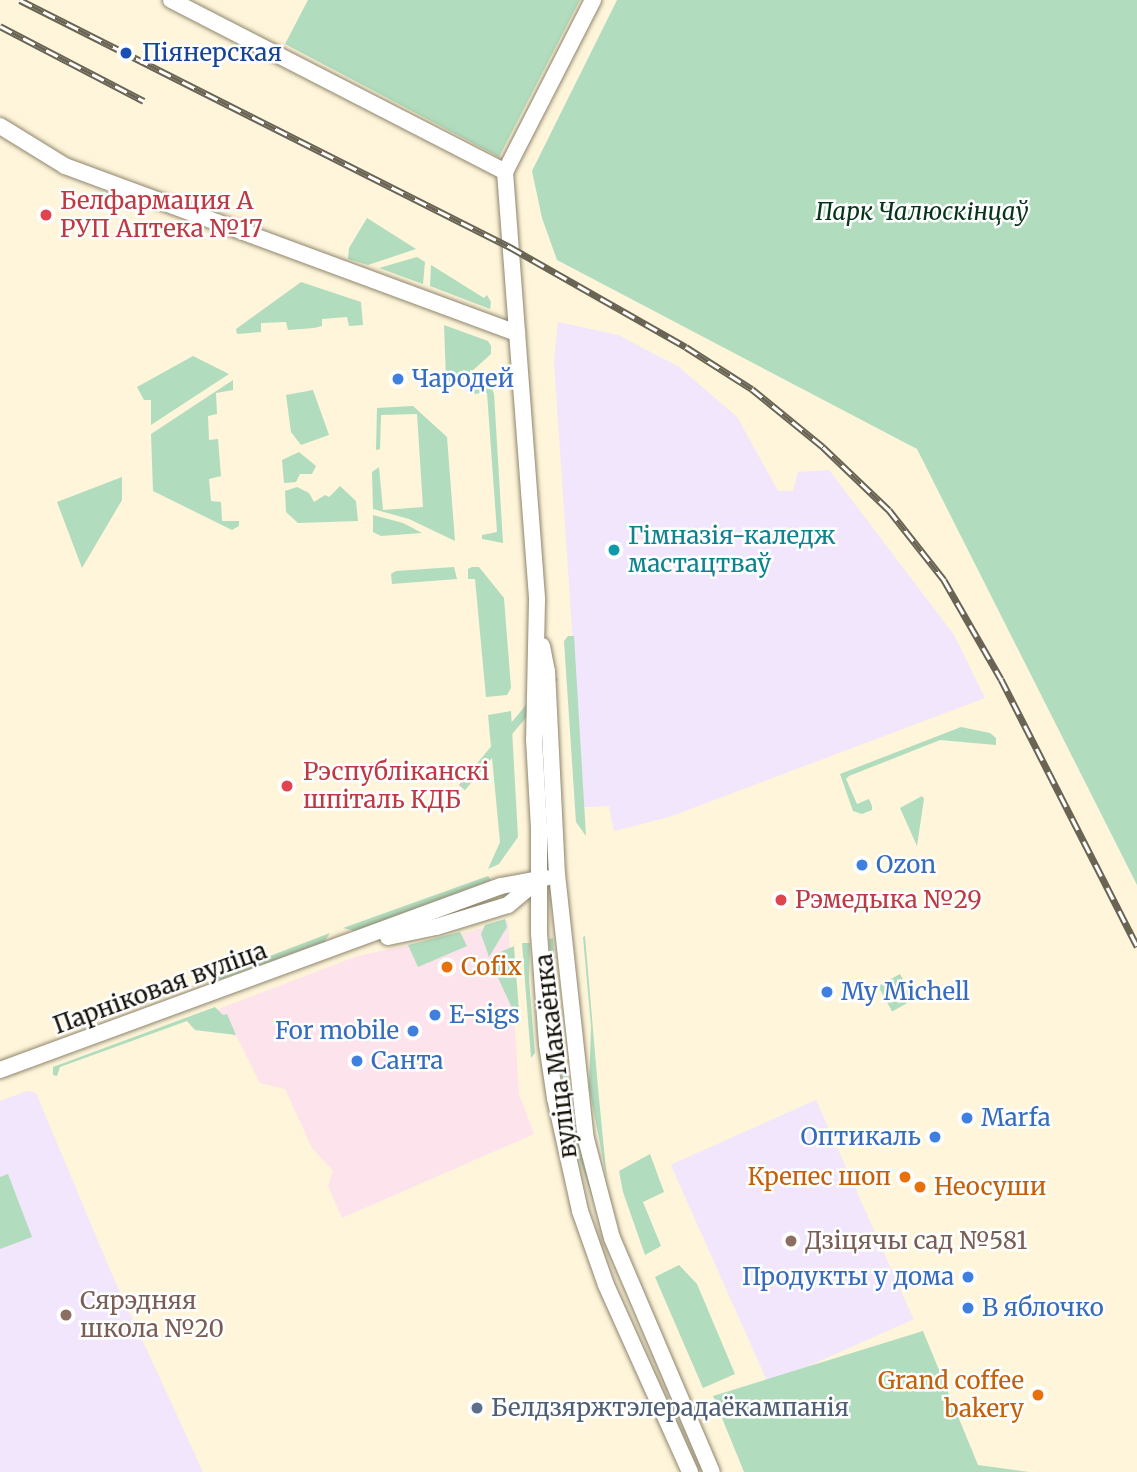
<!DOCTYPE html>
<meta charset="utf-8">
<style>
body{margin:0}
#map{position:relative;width:1137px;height:1472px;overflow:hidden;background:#fef5da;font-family:Merriweather,serif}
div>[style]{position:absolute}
.commercial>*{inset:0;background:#fde3eb}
.education>*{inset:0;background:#f1e6fb;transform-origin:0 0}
.green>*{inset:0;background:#b1dcbd;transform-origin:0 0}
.roads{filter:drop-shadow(0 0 2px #8e856d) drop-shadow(0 0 2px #8e856d)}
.minor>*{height:16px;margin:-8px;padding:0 8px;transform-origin:8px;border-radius:8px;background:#fff}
.rail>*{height:7px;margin-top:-3.5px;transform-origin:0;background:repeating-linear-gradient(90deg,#fff 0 13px,#696454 0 26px);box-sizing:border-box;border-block:2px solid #696454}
.dots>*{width:19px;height:19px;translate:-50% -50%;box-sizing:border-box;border:4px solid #fff;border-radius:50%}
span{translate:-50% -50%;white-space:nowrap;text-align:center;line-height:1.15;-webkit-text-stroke:5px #fff;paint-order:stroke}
.transit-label{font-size:24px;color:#164399}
.left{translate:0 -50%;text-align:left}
.health-label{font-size:24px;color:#be3a42}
.park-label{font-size:24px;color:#06351b;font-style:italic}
.shop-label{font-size:24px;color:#366cbe}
.right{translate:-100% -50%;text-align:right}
.culture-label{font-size:24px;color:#0d838f}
.food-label{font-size:24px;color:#c56008}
.street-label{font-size:24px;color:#141108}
.education-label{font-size:24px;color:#785e54}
.service-label{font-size:24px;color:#4e5e75}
</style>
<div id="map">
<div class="commercial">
<i style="clip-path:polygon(508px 920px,519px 1094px,534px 1134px,342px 1218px,328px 1186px,333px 1171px,312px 1148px,285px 1089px,260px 1083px,236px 1035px,195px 1030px,187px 1021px,357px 956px,458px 935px)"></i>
</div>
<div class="education">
<i style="clip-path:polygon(558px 322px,618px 335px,679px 367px,737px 417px,778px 491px,793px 491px,798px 472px,829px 470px,954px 635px,985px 698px,669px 817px,614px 831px,609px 806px,584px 807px,554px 361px)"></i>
<i style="clip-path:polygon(27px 1091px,36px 1093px,110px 1270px,203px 1472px,0 1472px,0 1101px)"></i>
<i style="left:816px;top:1100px;width:240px;height:159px;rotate:66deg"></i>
</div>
<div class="green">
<i style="clip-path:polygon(308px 0,580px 0,499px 157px,285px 44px)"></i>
<i style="clip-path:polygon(617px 0,1137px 0,1137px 885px,917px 449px,557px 260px,542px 218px,532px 171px)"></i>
<i style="clip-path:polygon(367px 218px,416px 249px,368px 265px,348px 259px,349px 248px)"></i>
<i style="clip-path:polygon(417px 257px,425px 262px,423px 284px,379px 268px)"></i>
<i style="clip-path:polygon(431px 265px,484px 298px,487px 295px,491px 302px,490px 309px,430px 286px)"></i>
<i style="clip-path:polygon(301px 282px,361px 302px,363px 325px,349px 326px,347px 317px,322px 319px,322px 326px,314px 328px,288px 330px,286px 322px,261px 323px,261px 332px,237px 334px,236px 329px)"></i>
<i style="clip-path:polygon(444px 325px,488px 341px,491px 346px,491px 354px,461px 381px,455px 382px,448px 382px,446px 379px)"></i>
<i style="clip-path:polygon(193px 356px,229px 374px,151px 425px,151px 400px,144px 400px,137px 387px)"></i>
<i style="clip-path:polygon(233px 380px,233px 390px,216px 393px,217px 414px,208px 416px,209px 440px,218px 439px,221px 476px,209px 479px,211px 501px,221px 502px,222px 521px,239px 521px,239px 526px,232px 530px,153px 491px,151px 434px)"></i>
<i style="clip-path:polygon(482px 386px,492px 388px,494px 394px,503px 543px,482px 539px,482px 535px,497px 532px,487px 393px,470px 394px,469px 391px)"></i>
<i style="clip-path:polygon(313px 390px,329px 435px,301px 445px,291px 432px,286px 395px)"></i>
<i style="clip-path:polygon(413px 406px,447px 437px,455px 541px,409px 519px,373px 509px,372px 472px,379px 467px,383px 510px,423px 507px,417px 414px,381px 415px,380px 449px,376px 450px,377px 408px)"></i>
<i style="clip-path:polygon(299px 452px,316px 466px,312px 474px,300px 474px,296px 482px,284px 483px,282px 460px)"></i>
<i style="clip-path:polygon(122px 477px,122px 500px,82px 568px,57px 502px)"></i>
<i style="clip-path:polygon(340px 486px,356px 501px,358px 521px,298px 523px,286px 512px,285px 491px,297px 487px,309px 493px,314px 502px,325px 495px,329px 497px)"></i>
<i style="clip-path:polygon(373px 515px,403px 523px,422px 533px,381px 536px,373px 532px)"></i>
<i style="clip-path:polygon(454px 567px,457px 579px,392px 584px,391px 574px,396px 571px)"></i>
<i style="clip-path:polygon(472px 567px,479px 567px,504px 598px,511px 688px,507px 695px,486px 697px,475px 579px,468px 579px,468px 569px)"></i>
<i style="clip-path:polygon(568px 636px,574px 636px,586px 836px,576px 822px,564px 641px)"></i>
<i style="left:552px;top:674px;width:8px;height:145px;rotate:40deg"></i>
<i style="clip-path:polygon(511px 711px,518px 837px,499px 864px,488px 869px,500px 842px,488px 715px)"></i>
<i style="clip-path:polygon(961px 727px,990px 733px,996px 738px,996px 745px,940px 740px,849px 776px,846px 779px,857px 804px,869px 799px,872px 806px,872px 810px,862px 814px,853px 811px,840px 774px)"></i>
<i style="clip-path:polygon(922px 796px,924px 799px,917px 846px,900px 808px)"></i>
<i style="clip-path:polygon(488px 876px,491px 880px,355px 931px,343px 928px)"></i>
<i style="clip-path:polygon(505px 919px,507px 927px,489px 957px,481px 934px,485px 925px)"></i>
<i style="clip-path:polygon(460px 932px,467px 946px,418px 967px,408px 945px)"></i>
<i style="clip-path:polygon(330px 933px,324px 942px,221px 979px,212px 978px)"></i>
<i style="clip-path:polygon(585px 936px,598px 1088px,607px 1180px,589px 1087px,591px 1026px,583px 937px)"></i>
<i style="clip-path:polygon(553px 938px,560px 1029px,584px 1166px,612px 1257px,566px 1117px,556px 1026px,549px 939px)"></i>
<i style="clip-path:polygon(522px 943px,530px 943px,529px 980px,535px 1053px,531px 1058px)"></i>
<i style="clip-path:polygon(514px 946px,520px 1025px,492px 965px,498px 953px)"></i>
<i style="left:900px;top:974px;width:29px;height:25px;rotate:61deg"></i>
<i style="clip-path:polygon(215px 1007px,223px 1015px,227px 1014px,236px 1035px,195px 1030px,187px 1021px,60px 1067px,57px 1076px,53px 1075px,53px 1067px)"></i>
<i style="clip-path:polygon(650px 1154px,664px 1192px,643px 1202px,661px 1246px,645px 1255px,623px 1192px,619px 1171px)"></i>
<i style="clip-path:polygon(8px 1174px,32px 1237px,0 1249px,0 1177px)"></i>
<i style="clip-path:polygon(679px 1265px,697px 1284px,735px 1374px,703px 1388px,655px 1277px)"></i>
<i style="clip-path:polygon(923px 1331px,978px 1465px,1029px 1472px,744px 1472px,713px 1396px)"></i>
</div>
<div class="roads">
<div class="minor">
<i style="left:171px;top:0;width:376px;rotate:27.2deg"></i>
<i style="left:593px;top:0;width:193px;rotate:117.1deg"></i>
<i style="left:505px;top:172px;width:429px;rotate:85.7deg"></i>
<i style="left:537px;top:600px;width:139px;rotate:91.2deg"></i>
<i style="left:534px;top:739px;width:89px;rotate:86.8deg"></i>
<i style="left:539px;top:828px;width:105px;rotate:90deg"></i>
<i style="left:539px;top:933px;width:111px;rotate:85.9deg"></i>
<i style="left:547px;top:1044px;width:55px;rotate:81.6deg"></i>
<i style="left:555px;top:1098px;width:116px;rotate:77.5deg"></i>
<i style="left:580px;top:1211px;width:78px;rotate:70.6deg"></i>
<i style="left:606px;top:1285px;width:205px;rotate:65.8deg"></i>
<i style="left:0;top:126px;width:76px;rotate:31.6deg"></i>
<i style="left:65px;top:166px;width:482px;rotate:20.3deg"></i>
<i style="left:542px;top:646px;width:25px;rotate:79deg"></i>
<i style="left:547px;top:671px;width:203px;rotate:87.2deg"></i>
<i style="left:557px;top:874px;width:267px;rotate:83.8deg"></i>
<i style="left:586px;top:1139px;width:102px;rotate:75.3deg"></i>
<i style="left:612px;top:1238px;width:254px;rotate:66.9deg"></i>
<i style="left:388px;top:937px;width:49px;rotate:-11.8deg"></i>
<i style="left:436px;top:927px;width:75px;rotate:-17deg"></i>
<i style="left:508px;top:905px;width:35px;rotate:-40deg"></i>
<i style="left:0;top:1070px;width:534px;rotate:-20.17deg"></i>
<i style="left:501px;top:886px;width:45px;rotate:-10.3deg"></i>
</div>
</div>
<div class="rail">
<i style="left:20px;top:0;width:549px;rotate:26.75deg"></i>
<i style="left:510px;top:247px;width:202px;rotate:29.6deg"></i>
<i style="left:686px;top:347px;width:78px;rotate:32.5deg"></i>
<i style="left:752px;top:389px;width:92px;rotate:39.2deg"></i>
<i style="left:823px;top:447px;width:91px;rotate:43.7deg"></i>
<i style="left:889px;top:510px;width:89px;rotate:51.8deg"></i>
<i style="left:944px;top:580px;width:114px;rotate:60.1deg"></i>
<i style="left:1001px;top:679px;width:300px;rotate:63deg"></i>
<i style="left:0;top:26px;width:162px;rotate:27.5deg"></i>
</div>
<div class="dots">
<i style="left:126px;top:53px;background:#1a4fb4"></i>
<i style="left:46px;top:215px;background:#e0444e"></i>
<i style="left:398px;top:379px;background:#3f7fe0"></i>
<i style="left:614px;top:550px;background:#0f9aa8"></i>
<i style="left:287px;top:786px;background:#e0444e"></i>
<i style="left:862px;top:865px;background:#3f7fe0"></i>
<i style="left:781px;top:900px;background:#e0444e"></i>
<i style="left:447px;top:967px;background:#e8710a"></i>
<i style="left:827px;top:992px;background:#3f7fe0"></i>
<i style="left:435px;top:1015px;background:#3f7fe0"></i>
<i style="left:413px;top:1031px;background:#3f7fe0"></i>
<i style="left:357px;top:1061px;background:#3f7fe0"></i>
<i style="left:967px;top:1118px;background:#3f7fe0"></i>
<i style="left:935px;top:1137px;background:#3f7fe0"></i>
<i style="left:905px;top:1177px;background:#e8710a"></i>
<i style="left:920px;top:1187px;background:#e8710a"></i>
<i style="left:791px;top:1241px;background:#8d6e63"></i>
<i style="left:968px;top:1277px;background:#3f7fe0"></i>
<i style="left:968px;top:1308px;background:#3f7fe0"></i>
<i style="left:66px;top:1315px;background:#8d6e63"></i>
<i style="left:1038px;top:1395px;background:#e8710a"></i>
<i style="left:477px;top:1408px;background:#5c6f8a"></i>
</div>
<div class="transit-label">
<span class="left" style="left:142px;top:53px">Піянерская</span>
</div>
<div class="health-label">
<span class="left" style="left:60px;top:215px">Белфармация А<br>РУП Аптека №17</span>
<span class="left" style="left:303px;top:786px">Рэспубліканскі<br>шпіталь КДБ</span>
<span class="left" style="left:795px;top:900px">Рэмедыка №29</span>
</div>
<div class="park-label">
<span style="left:922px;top:212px">Парк Чалюскінцаў</span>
</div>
<div class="shop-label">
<span class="left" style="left:412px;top:379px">Чародей</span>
<span class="left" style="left:876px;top:865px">Ozon</span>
<span class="left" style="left:841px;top:992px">My Michell</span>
<span class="left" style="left:449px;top:1015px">E-sigs</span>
<span class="right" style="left:399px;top:1031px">For mobile</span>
<span class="left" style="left:371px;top:1061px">Санта</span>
<span class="left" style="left:981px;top:1118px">Marfa</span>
<span class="right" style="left:921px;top:1137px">Оптикаль</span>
<span class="right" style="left:954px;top:1277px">Продукты у дома</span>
<span class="left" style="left:982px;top:1308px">В яблочко</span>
</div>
<div class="culture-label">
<span class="left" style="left:628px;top:550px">Гімназія-каледж<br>мастацтваў</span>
</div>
<div class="food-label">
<span class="left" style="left:461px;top:967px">Cofix</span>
<span class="right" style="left:891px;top:1177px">Крепес шоп</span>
<span class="left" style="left:934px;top:1187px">Неосуши</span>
<span class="right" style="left:1024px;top:1395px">Grand coffee<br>bakery</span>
</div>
<div class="street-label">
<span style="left:160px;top:988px;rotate:-20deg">Парніковая вуліца</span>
<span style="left:556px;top:1056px;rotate:-97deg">вуліца Макаёнка</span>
</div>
<div class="education-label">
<span class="left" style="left:805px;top:1241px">Дзіцячы сад №581</span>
<span class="left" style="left:80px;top:1315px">Сярэдняя<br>школа №20</span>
</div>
<div class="service-label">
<span class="left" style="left:491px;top:1408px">Белдзяржтэлерадаёкампанія</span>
</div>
</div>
